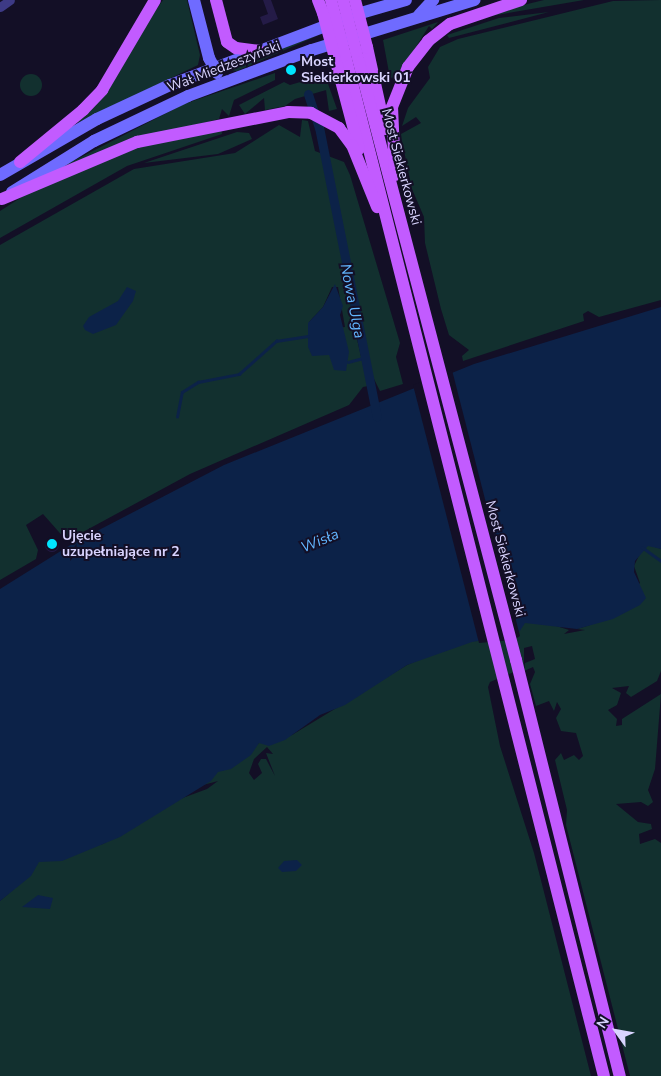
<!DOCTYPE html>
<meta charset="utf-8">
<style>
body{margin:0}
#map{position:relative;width:661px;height:1076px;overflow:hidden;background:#130f26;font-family:"Nunito Sans",sans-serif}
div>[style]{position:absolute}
.green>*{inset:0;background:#12302f}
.round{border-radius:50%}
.water>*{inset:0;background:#0c2248}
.pier>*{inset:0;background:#130f26}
.stream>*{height:2.5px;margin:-1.25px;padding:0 1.25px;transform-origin:1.25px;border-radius:1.25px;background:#0c2248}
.canal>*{height:9px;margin:-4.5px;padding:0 4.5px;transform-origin:4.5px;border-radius:4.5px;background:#0c2248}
.building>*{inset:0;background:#241b47}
.street>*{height:9px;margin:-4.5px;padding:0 4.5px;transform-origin:4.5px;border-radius:4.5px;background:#3d3a85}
.secondary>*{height:12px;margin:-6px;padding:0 6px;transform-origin:6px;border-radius:6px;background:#6f6bff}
.primary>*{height:12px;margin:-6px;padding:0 6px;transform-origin:6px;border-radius:6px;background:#c25bff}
.primary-bridge>*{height:12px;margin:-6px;padding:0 6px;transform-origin:6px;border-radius:6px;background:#c25bff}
.dots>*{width:14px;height:14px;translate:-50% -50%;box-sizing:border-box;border:2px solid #130f26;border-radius:50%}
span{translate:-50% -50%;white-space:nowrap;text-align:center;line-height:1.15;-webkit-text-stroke:4px #130f26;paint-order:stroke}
.poi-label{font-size:14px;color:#d9d4ff;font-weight:700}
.left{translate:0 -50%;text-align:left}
.street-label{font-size:14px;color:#d9d4ff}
.water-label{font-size:15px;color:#62b6ff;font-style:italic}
.north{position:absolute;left:591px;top:1006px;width:50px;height:50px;-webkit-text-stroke:4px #130f26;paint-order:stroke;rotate:302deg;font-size:14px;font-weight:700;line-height:20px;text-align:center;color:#d9d4ff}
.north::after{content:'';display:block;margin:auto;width:18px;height:22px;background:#d9d4ff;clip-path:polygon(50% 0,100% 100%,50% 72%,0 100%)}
</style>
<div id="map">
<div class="green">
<i style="clip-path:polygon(163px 0,187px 0,200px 55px,198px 65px,77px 123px)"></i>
<i style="clip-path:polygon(544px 0,584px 0,485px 17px,491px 13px)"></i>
<i style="clip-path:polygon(661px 0,661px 300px,599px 317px,588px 311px,583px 314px,584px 321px,463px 361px,462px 356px,469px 350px,449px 335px,441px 309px,425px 243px,424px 217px,412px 189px,402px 141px,401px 134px,421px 123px,416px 117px,402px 126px,408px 108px,430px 78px,428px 67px,440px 47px,458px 39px,613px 1px)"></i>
<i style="clip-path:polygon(549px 12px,449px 38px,447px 35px,499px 18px)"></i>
<i style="clip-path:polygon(438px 22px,432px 29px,429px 26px,397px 77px,390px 78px,383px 40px)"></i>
<i style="clip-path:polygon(319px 35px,237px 71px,225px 69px)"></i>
<i style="clip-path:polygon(275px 73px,275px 80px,234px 100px,229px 116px,222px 109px,219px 119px,119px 144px,56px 170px,184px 104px)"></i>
<i class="round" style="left:20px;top:74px;width:22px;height:22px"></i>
<i style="clip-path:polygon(321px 76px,327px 81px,337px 109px,329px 111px,325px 83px,326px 90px,295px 99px,285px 106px,265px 110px,264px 98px,245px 114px,239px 105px,284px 82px,290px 85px)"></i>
<i style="clip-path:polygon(evenodd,302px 120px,308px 121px,315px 151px,344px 162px,350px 175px,400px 343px,396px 357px,403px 384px,380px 391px,370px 371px,360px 317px,352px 318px,368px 386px,363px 387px,349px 405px,190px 474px,70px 539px,66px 540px,43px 514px,26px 525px,38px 550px,36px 559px,0 580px,0 245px,134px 169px,235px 153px,279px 125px,300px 137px,302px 120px,332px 287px,338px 287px,345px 327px,313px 330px,309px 322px,323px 307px,332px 287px)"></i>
<i style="clip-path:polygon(221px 127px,222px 134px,127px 166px,0 238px,0 211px,28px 193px,120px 152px)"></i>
<i style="clip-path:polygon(237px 132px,249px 133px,252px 139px,218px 154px,144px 163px)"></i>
<i style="clip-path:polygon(evenodd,645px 543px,661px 549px,661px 671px,657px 681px,631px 697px,626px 693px,629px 686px,612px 688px,621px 693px,617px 705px,608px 710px,617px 719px,616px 726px,622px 725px,622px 719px,661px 694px,655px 769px,648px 790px,653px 802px,648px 806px,641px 802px,616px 804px,638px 822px,651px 824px,652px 829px,639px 834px,640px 844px,655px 839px,661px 843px,661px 1076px,630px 1076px,566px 825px,567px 810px,555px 760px,561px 753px,564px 760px,574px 755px,579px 760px,583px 756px,576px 733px,561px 731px,556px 718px,561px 709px,557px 702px,554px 711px,549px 701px,536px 706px,530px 684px,535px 672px,533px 667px,524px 671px,525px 663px,535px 659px,532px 646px,524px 648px,524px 668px,490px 682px,488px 687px,500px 746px,534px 853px,591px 1076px,0 1076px,0 901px,23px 881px,33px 859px,103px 844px,180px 799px,207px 789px,218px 781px,203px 785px,207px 776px,259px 743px,292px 735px,407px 665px,521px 615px,569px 630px,564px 634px,585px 630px,577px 629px,590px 625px,640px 583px,634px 566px,645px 543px,267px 747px,273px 754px,266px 753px,275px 776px,266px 759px,261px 759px,258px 764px,262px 773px,254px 780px,249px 773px,254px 759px,267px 747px)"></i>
</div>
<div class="water">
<i style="clip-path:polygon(335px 284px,343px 306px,340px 315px,349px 352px,346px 371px,334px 370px,329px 355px,312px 356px,308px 347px,308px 323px,323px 307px)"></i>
<i style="clip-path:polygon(127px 287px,136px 291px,133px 301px,116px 325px,93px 334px,85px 330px,83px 326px,89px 317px,118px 301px)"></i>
<i style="clip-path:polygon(661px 307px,661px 549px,648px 546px,635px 561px,634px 572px,646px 598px,640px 605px,613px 619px,577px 629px,525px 623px,518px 634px,472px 642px,407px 665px,345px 705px,320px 715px,285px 740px,269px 746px,259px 743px,251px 755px,231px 769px,218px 772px,211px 781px,120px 837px,62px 861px,39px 862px,31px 876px,0 901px,0 589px,72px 544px,224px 465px,474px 364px)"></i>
<i style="clip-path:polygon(297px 860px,302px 865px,296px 871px,282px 872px,278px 868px,284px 861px)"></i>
<i style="clip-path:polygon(38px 895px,53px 898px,50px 909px,22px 907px)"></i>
</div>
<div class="pier">
<i style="clip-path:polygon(452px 370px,520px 636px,514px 640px,479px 643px,413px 385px)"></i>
</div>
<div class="stream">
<i style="left:348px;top:362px;width:16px;rotate:-15deg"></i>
<i style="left:177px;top:417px;width:25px;rotate:-79deg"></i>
<i style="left:182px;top:392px;width:19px;rotate:-32deg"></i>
<i style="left:198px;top:382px;width:42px;rotate:-11deg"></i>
<i style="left:239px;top:374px;width:50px;rotate:-41.7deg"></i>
<i style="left:276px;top:341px;width:32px;rotate:-9deg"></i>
<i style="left:642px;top:547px;width:24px;rotate:36deg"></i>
</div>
<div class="canal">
<i style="left:308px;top:94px;width:35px;rotate:72deg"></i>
<i style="left:319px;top:127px;width:295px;rotate:78.7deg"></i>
</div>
<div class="building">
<i style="clip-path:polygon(263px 0,271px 0,278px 19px,263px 25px,260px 17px,268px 14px)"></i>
<i class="round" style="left:45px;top:538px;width:14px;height:14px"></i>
</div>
<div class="street">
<i style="left:0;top:7px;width:12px;rotate:-35deg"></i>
</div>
<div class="secondary">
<i style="left:194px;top:0;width:60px;rotate:75.5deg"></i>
<i style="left:209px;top:58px;width:17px;rotate:62deg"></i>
<i style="left:419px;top:15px;width:21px;rotate:-47deg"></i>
<i style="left:0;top:175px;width:112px;rotate:-30deg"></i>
<i style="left:97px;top:119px;width:81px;rotate:-25deg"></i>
<i style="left:170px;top:85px;width:197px;rotate:-20.8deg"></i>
<i style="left:354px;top:15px;width:54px;rotate:-16.1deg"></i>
<i style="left:12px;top:192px;width:97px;rotate:-31.9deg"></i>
<i style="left:94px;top:141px;width:104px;rotate:-25.6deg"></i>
<i style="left:188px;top:96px;width:132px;rotate:-20.4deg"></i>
<i style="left:312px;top:50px;width:170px;rotate:-17.1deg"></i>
</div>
<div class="primary">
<i style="left:216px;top:0;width:43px;rotate:75.3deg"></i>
<i style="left:227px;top:42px;width:11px;rotate:34deg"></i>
<i style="left:236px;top:48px;width:23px;rotate:7deg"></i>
<i style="left:318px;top:0;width:14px;rotate:69deg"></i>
<i style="left:367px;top:47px;width:84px;rotate:77.6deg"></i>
<i style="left:356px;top:51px;width:630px;rotate:75.28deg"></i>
<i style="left:516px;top:660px;width:429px;rotate:76deg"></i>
<i style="left:345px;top:55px;width:1053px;rotate:75.77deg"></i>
<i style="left:335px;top:58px;width:94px;rotate:75.2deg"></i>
<i style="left:20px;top:162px;width:82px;rotate:-39.5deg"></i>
<i style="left:83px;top:110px;width:28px;rotate:-46deg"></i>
<i style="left:102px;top:90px;width:104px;rotate:-59.5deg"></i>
<i style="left:395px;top:175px;width:68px;rotate:-92.5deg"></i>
<i style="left:392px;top:107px;width:43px;rotate:-68.2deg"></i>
<i style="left:408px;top:67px;width:33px;rotate:-52deg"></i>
<i style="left:428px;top:41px;width:28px;rotate:-38deg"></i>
<i style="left:450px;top:24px;width:75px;rotate:-18.7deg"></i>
<i style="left:2px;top:199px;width:147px;rotate:-22.9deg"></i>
<i style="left:137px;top:142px;width:154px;rotate:-11.2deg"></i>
<i style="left:288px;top:112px;width:23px;rotate:2deg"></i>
<i style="left:311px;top:113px;width:32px;rotate:28deg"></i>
<i style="left:339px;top:128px;width:21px;rotate:53deg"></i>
<i style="left:352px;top:145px;width:67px;rotate:68deg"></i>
</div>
<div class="primary-bridge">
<i style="left:331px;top:0;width:57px;rotate:75.7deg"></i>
<i style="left:343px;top:0;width:53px;rotate:75.7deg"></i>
<i style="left:355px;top:0;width:49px;rotate:75.7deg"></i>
<i style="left:323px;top:13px;width:47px;rotate:75.1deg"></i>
</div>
<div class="dots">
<i style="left:291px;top:70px;background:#00e5ff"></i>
<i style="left:52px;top:544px;background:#00e5ff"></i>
</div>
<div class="poi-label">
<span class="left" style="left:301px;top:70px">Most<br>Siekierkowski 01</span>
<span class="left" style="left:62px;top:544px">Ujęcie<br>uzupełniające nr 2</span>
</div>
<div class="street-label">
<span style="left:224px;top:67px;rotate:-21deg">Wał Miedzeszyński</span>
<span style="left:401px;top:167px;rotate:75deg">Most Siekierkowski</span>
<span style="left:505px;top:559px;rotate:75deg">Most Siekierkowski</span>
</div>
<div class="water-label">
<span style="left:352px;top:301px;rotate:79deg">Nowa Ulga</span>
<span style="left:320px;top:541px;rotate:-23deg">Wisła</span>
</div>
<div class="north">N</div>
</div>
